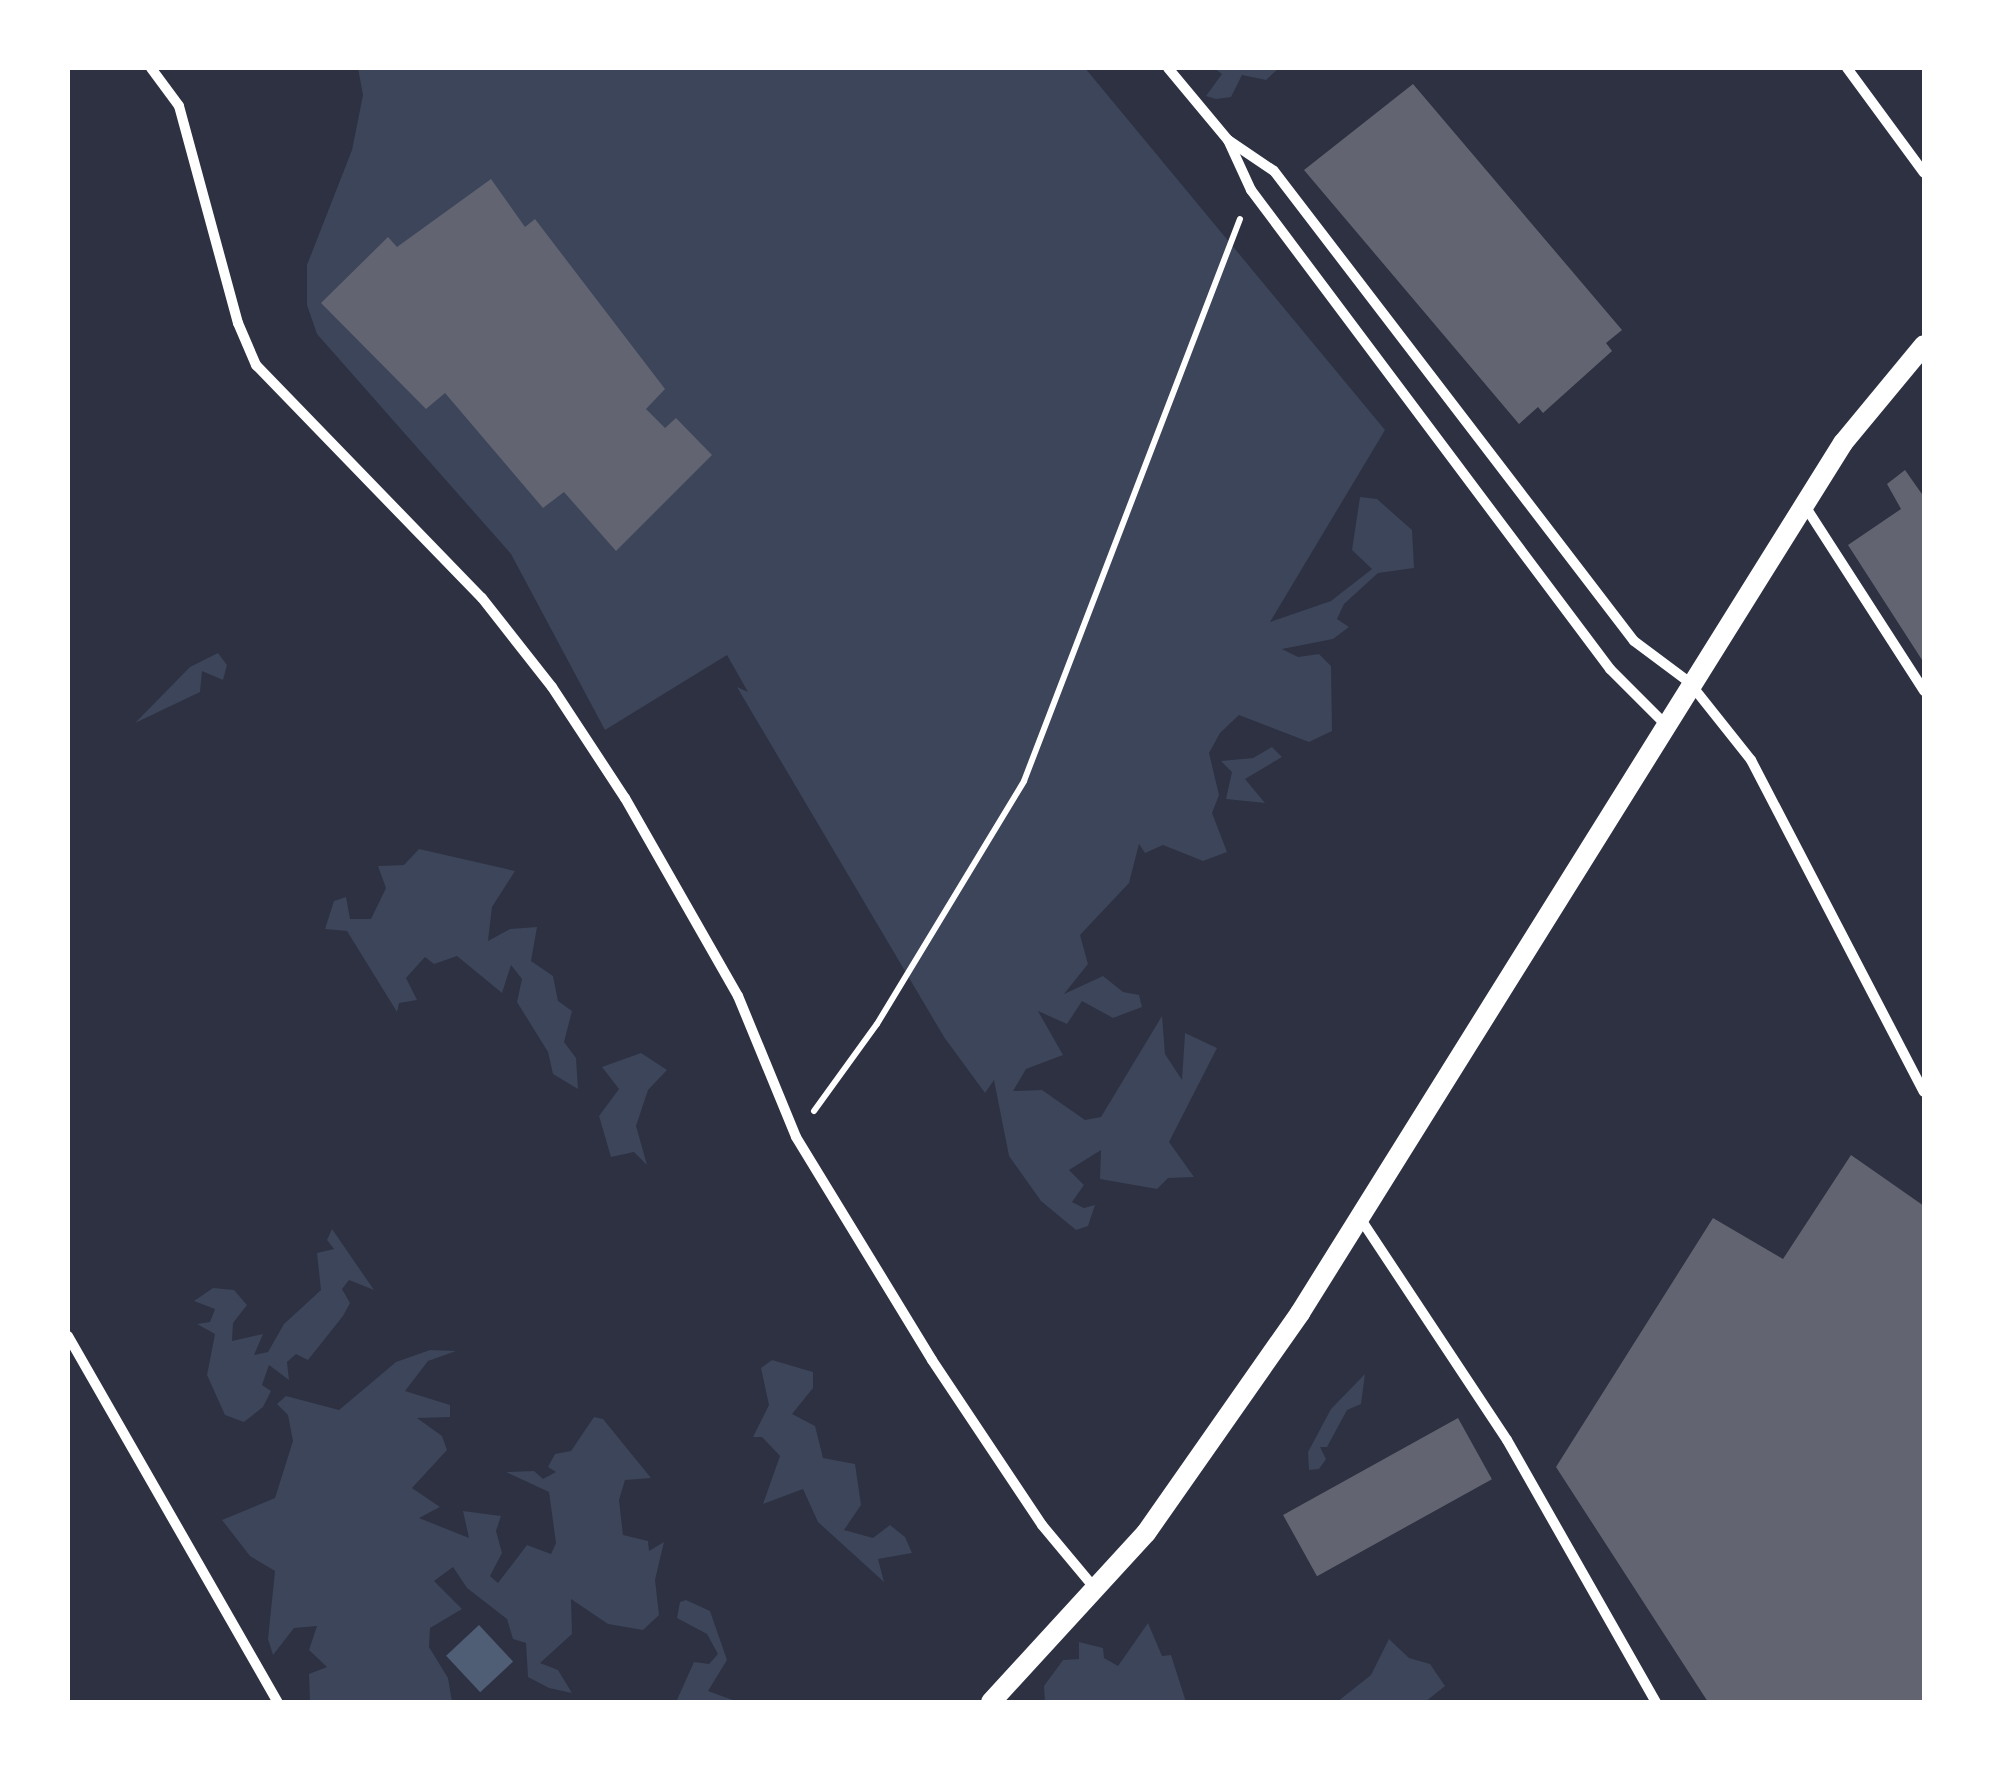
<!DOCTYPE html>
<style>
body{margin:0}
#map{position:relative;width:1992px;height:1770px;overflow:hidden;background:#2d3142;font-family:Lora,serif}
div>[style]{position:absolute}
.green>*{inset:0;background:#3c4559}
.water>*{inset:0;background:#4f5d75;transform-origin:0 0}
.building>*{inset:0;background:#626471;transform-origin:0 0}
.path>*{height:6px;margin:-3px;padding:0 3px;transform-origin:3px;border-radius:3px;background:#fff}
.minor>*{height:10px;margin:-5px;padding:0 5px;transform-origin:5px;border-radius:5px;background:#fff}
.secondary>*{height:20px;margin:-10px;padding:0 10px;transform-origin:10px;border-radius:10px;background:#fff}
span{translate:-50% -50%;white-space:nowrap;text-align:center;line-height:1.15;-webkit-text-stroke:8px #fff;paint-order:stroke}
.frame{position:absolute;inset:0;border:70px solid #fff;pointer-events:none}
</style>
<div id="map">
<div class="green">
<i style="clip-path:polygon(358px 68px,1085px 68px,1385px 430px,1270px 622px,1331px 601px,1372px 569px,1352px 550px,1360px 497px,1377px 499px,1412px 530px,1414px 568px,1378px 573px,1344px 604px,1337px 619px,1349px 627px,1333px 639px,1282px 649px,1298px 657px,1319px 654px,1331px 666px,1332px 731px,1309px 742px,1239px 715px,1220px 733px,1209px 753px,1219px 795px,1212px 813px,1227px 852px,1203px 861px,1163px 845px,1145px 853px,1139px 844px,1129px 883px,1080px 935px,1088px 964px,1064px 994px,1103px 976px,1123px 992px,1139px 995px,1142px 1007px,1113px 1018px,1082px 1001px,1067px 1024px,1038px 1011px,1063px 1055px,1026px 1069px,1013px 1091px,1042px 1090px,1085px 1120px,1101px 1117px,1162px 1016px,1165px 1054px,1182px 1080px,1185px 1033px,1217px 1048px,1169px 1142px,1194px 1177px,1168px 1178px,1157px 1189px,1100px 1179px,1101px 1150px,1069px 1170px,1084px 1185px,1072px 1202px,1084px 1208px,1095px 1205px,1088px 1226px,1076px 1230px,1041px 1201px,1009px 1156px,994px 1080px,985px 1093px,944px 1037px,737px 687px,748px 692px,727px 655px,605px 730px,511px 554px,317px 334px,307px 305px,307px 265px,352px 150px,363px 95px)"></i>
<i style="clip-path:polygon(1214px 68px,1279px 68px,1266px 80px,1242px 75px,1231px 97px,1216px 99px,1206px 96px,1222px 74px)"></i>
<i style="clip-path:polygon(218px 653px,227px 665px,223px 680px,202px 671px,200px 692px,135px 723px,190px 667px)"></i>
<i style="clip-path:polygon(1272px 747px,1282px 757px,1245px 779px,1265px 803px,1226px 799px,1232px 772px,1221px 761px,1253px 758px)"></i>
<i style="clip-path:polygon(419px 849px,515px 871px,492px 907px,488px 941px,510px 929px,537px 927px,531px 961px,553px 976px,558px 1001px,572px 1011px,564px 1042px,576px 1058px,578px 1089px,553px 1074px,548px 1052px,517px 1002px,522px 979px,511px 965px,502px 993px,457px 956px,434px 964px,425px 957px,406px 978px,417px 1000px,399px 1003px,397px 1012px,347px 931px,325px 929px,334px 901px,346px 897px,350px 919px,371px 919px,386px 888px,378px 866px,404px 865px)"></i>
<i style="clip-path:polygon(641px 1053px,667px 1070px,648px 1090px,636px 1126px,647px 1165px,634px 1152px,611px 1157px,599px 1116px,619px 1089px,602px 1067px)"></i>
<i style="clip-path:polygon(332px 1229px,374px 1290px,349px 1280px,342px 1289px,350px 1303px,343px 1316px,308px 1360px,296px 1354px,287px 1362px,289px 1380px,269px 1365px,262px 1385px,271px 1391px,263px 1407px,244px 1422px,225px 1415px,207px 1375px,215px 1334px,197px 1324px,210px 1322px,215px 1309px,194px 1301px,213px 1288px,234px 1290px,247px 1305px,233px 1323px,232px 1341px,263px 1334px,254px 1355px,268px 1352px,284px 1324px,321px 1290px,317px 1253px,334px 1249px,327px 1240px)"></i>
<i style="clip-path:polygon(430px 1350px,456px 1351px,428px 1361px,405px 1391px,450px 1405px,450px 1417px,417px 1418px,442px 1436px,447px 1450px,412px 1488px,440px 1507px,419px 1518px,469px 1538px,463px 1511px,501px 1516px,496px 1531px,502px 1553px,490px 1576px,498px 1583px,527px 1545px,551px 1554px,556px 1543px,549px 1492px,506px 1472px,534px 1471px,543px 1479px,556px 1472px,548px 1467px,555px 1454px,571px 1451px,594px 1417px,603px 1419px,651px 1478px,625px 1480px,619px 1500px,623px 1535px,648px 1541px,649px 1551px,664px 1542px,655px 1580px,659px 1615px,643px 1630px,608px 1624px,571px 1599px,572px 1634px,540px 1663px,558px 1670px,572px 1693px,549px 1688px,528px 1677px,526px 1643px,513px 1639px,507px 1619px,467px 1588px,453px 1567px,434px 1581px,462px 1609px,430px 1628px,429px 1647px,448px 1678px,452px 1702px,310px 1702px,309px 1674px,327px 1667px,309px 1650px,317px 1626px,294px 1628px,273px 1655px,268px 1639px,275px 1571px,250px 1556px,222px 1520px,275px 1498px,293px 1441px,288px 1415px,277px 1404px,286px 1396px,339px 1410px,396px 1362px)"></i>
<i style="clip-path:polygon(772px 1360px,813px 1372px,813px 1388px,792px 1414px,815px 1426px,823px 1458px,855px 1464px,861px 1505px,844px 1530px,873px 1538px,890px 1525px,905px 1537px,912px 1553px,878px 1559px,884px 1582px,818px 1522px,803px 1489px,763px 1504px,780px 1456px,762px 1437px,753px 1437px,769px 1405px,761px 1368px)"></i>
<i style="clip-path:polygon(1365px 1374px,1361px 1404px,1347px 1410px,1327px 1447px,1320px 1447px,1326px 1459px,1319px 1469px,1309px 1470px,1308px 1452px,1331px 1409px)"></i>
<i style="clip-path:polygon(686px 1600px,710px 1611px,727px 1660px,708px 1691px,738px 1702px,676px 1702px,694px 1662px,709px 1664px,718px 1654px,707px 1634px,677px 1618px,680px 1602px)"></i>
<i style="clip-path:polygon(1148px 1623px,1162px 1656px,1171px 1655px,1186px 1702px,1045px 1702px,1044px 1686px,1063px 1660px,1079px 1659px,1079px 1642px,1103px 1648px,1104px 1658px,1118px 1666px)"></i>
<i style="clip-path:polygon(1389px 1639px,1409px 1658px,1430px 1664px,1445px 1686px,1425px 1702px,1337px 1702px,1371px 1675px)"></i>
</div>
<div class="water">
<i style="left:479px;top:1625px;width:50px;height:45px;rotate:47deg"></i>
</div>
<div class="building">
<i style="clip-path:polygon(1413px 84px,1622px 330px,1606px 343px,1612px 351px,1543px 413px,1538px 407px,1519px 424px,1304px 170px)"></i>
<i style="clip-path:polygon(491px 179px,525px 227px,535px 219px,665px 389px,646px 409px,665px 428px,676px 418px,712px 455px,616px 551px,564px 492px,543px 508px,445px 393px,426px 409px,321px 303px,388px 237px,397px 247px)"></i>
<i style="clip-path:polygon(1905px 470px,1924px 497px,1924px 663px,1848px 545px,1901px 509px,1887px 484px)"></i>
<i style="clip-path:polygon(1851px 1155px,1924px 1206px,1924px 1702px,1708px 1702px,1556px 1467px,1713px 1218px,1783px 1259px)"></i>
<i style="left:1458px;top:1418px;width:70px;height:200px;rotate:61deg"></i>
</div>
<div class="path">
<i style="left:814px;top:1111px;width:107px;rotate:-54.1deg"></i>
<i style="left:877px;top:1024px;width:284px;rotate:-58.8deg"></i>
<i style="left:1024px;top:781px;width:602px;rotate:-68.98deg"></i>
</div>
<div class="minor">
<i style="left:151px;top:68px;width:47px;rotate:53.6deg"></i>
<i style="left:179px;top:106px;width:225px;rotate:74.8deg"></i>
<i style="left:238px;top:323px;width:46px;rotate:66.8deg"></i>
<i style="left:256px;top:365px;width:325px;rotate:45.9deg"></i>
<i style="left:482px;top:598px;width:113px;rotate:51.8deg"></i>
<i style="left:552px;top:687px;width:133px;rotate:56.7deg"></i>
<i style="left:625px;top:798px;width:228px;rotate:60.3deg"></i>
<i style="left:738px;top:996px;width:152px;rotate:67.6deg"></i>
<i style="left:796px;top:1137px;width:261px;rotate:58.6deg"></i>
<i style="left:932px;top:1360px;width:198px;rotate:56.3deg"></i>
<i style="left:1042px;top:1525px;width:86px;rotate:50.2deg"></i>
<i style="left:1168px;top:68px;width:94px;rotate:50.2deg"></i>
<i style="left:1228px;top:140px;width:55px;rotate:65.3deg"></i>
<i style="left:1251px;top:190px;width:599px;rotate:53.15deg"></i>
<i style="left:1610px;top:669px;width:76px;rotate:45deg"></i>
<i style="left:1847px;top:68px;width:130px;rotate:53.7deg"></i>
<i style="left:1228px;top:140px;width:55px;rotate:34deg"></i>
<i style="left:1274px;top:171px;width:592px;rotate:52.55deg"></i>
<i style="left:1634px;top:641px;width:69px;rotate:36.7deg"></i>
<i style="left:1689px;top:682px;width:100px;rotate:51.5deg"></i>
<i style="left:1751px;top:760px;width:374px;rotate:62.5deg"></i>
<i style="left:1805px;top:506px;width:220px;rotate:57.2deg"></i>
<i style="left:1360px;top:1218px;width:266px;rotate:56.5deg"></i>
<i style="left:1507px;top:1440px;width:301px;rotate:60.4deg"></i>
<i style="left:68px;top:1336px;width:422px;rotate:60.2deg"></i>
</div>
<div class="secondary">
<i style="left:991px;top:1702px;width:229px;rotate:-47.5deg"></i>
<i style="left:1146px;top:1533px;width:269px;rotate:-55deg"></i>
<i style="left:1300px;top:1313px;width:1026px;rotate:-58.03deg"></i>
<i style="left:1843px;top:443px;width:127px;rotate:-50.4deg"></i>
</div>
<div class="frame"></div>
</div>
